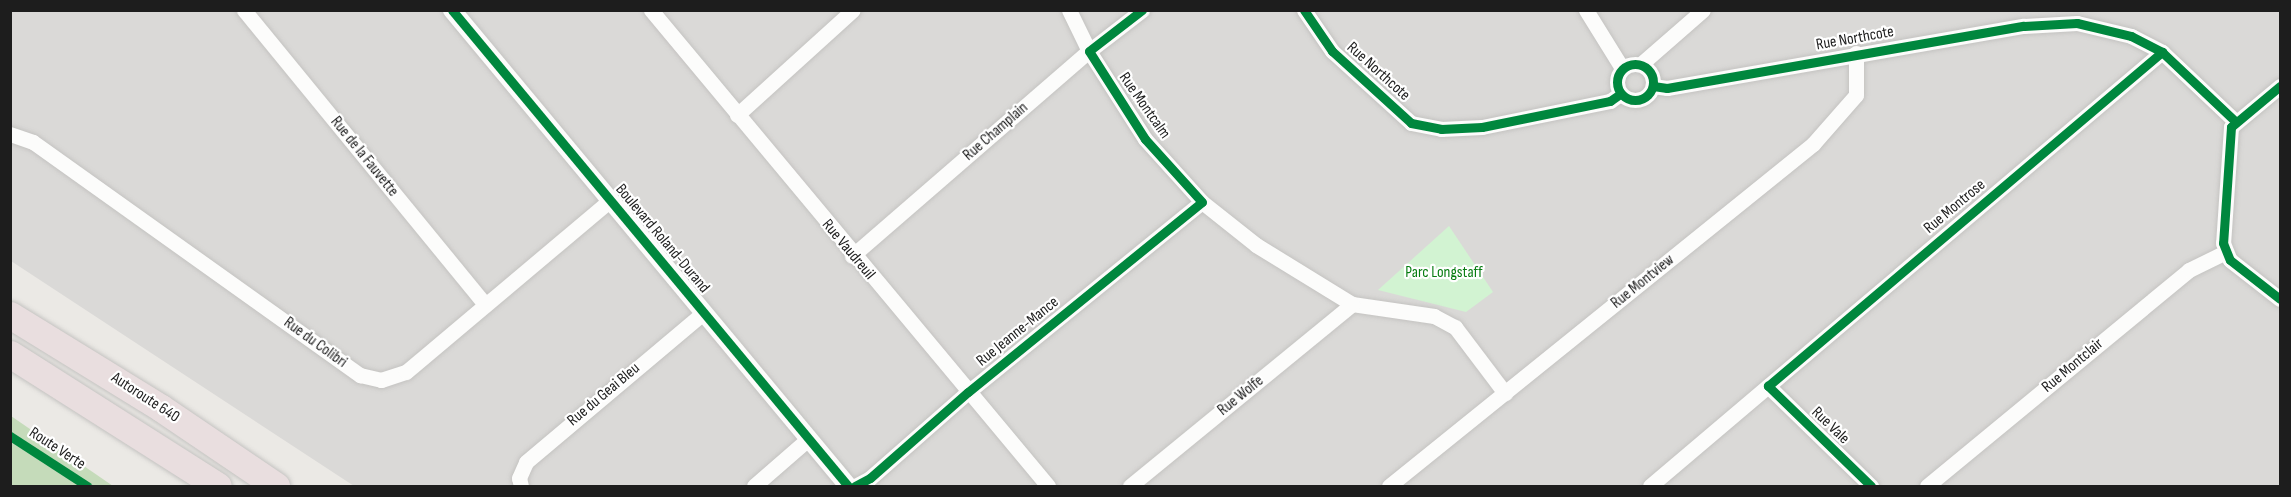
<!DOCTYPE html>
<style>
body{margin:0}
#map{position:relative;width:2291px;height:497px;overflow:hidden;background:#ebe9e5;font-family:"Sofia Sans Condensed",sans-serif}
div>[style]{position:absolute}
.residential>*{inset:0;background:#dad9d7}
.forest>*{inset:0;background:#c5dbba}
.park>*{inset:0;background:#d2f3d2}
.roads{filter:drop-shadow(0 0 2px #c4c3c1) drop-shadow(0 0 2px #c4c3c1)}
.minor>*{height:15px;margin:-7.5px;padding:0 7.5px;transform-origin:7.5px;border-radius:7.5px;background:#fcfcfb}
.minor>.ring{margin:-7.5px;padding:0;box-sizing:content-box;background:none;border:15px solid #fcfcfb;border-radius:50%}
.tertiary>*{height:18px;margin:-9px;padding:0 9px;transform-origin:9px;border-radius:9px;background:#fcfcfb}
.motorway>*{height:27px;margin:-13.5px;padding:0 13.5px;transform-origin:13.5px;border-radius:13.5px;background:#e9dedf}
.cycleway>*{height:9px;margin:-4.5px;padding:0 4.5px;transform-origin:4.5px;border-radius:4.5px;background:#00873e}
.cycleway>.ring{margin:-4.5px;padding:0;box-sizing:content-box;background:none;border:9px solid #00873e;border-radius:50%}
span{translate:-50% -50%;white-space:nowrap;text-align:center;line-height:1.15;-webkit-text-stroke:4.5px #fff;paint-order:stroke}
.street-label{font-size:16px;color:#1d1d1d}
.park-label{font-size:16px;color:#087d12}
.frame{position:absolute;inset:0;border:12px solid #1d1d1d;pointer-events:none}
</style>
<div id="map">
<div class="residential">
<i style="clip-path:polygon(10px 11px,2280px 11px,2280px 486px,354px 486px,11px 261px)"></i>
</div>
<div class="forest">
<i style="clip-path:polygon(11px 416px,113px 486px,11px 486px)"></i>
</div>
<div class="park">
<i style="clip-path:polygon(1449px 226px,1493px 292px,1466px 312px,1378px 290px)"></i>
</div>
<div class="roads">
<div class="minor">
<i style="left:244px;top:10px;width:379px;rotate:50.7deg"></i>
<i style="left:651px;top:10px;width:620px;rotate:50.17deg"></i>
<i style="left:1069px;top:10px;width:46px;rotate:64deg"></i>
<i style="left:1089px;top:51px;width:104px;rotate:57.5deg"></i>
<i style="left:1145px;top:139px;width:85px;rotate:47.9deg"></i>
<i style="left:1202px;top:202px;width:69px;rotate:38.5deg"></i>
<i style="left:1256px;top:245px;width:113px;rotate:31.6deg"></i>
<i style="left:1352px;top:304px;width:83px;rotate:8.3deg"></i>
<i style="left:1434px;top:316px;width:24px;rotate:28deg"></i>
<i style="left:1455px;top:327px;width:83px;rotate:52.9deg"></i>
<i style="left:1304px;top:10px;width:50px;rotate:55.7deg"></i>
<i style="left:1332px;top:51px;width:107px;rotate:42.3deg"></i>
<i style="left:1411px;top:123px;width:31px;rotate:11deg"></i>
<i style="left:1441px;top:129px;width:41px;rotate:-2.8deg"></i>
<i style="left:1482px;top:127px;width:131px;rotate:-11.5deg"></i>
<i style="left:1610px;top:101px;width:12px;rotate:-35deg"></i>
<i style="left:1586px;top:10px;width:68px;rotate:58.2deg"></i>
<i class="ring" style="left:1617px;top:64px;width:21px;height:21px"></i>
<i style="left:1641px;top:64px;width:82px;rotate:-41.1deg"></i>
<i style="left:1653px;top:86px;width:14px;rotate:8deg"></i>
<i style="left:1667px;top:88px;width:362px;rotate:-9.9deg"></i>
<i style="left:2024px;top:26px;width:53px;rotate:-3.2deg"></i>
<i style="left:2077px;top:23px;width:56px;rotate:13.5deg"></i>
<i style="left:2131px;top:36px;width:35px;rotate:27deg"></i>
<i style="left:2162px;top:52px;width:100px;rotate:43.4deg"></i>
<i style="left:2280px;top:86px;width:64px;rotate:140.1deg"></i>
<i style="left:2231px;top:127px;width:116px;rotate:93.9deg"></i>
<i style="left:2223px;top:243px;width:18px;rotate:68deg"></i>
<i style="left:2230px;top:260px;width:63px;rotate:38deg"></i>
<i style="left:737px;top:115px;width:156px;rotate:-42.2deg"></i>
<i style="left:10px;top:134px;width:24px;rotate:19deg"></i>
<i style="left:33px;top:142px;width:402px;rotate:35.5deg"></i>
<i style="left:360px;top:375px;width:22px;rotate:13deg"></i>
<i style="left:381px;top:380px;width:26px;rotate:-18deg"></i>
<i style="left:406px;top:372px;width:267px;rotate:-40.1deg"></i>
<i style="left:852px;top:256px;width:313px;rotate:-40.9deg"></i>
<i style="left:1089px;top:51px;width:67px;rotate:-37.7deg"></i>
<i style="left:1768px;top:386px;width:144px;rotate:44.2deg"></i>
<i style="left:521px;top:486px;width:8px;rotate:-104deg"></i>
<i style="left:519px;top:478px;width:17px;rotate:-66deg"></i>
<i style="left:526px;top:462px;width:233px;rotate:-40.1deg"></i>
<i style="left:754px;top:486px;width:72px;rotate:-41deg"></i>
<i style="left:855px;top:486px;width:17px;rotate:-28deg"></i>
<i style="left:870px;top:478px;width:130px;rotate:-41.3deg"></i>
<i style="left:968px;top:392px;width:301px;rotate:-39.1deg"></i>
<i style="left:1130px;top:486px;width:287px;rotate:-39.3deg"></i>
<i style="left:1389px;top:486px;width:545px;rotate:-38.89deg"></i>
<i style="left:1813px;top:144px;width:65px;rotate:-48.7deg"></i>
<i style="left:1856px;top:95px;width:42px;rotate:-90deg"></i>
<i style="left:1650px;top:486px;width:671px;rotate:-40.29deg"></i>
<i style="left:1927px;top:486px;width:340px;rotate:-39.5deg"></i>
<i style="left:2189px;top:270px;width:39px;rotate:-26deg"></i>
</div>
<div class="tertiary">
<i style="left:452px;top:10px;width:619px;rotate:50.24deg"></i>
</div>
<div class="motorway">
<i style="left:10px;top:315px;width:177px;rotate:31.6deg"></i>
<i style="left:161px;top:408px;width:139px;rotate:34.1deg"></i>
<i style="left:10px;top:354px;width:246px;rotate:32.4deg"></i>
</div>
</div>
<div class="cycleway">
<i style="left:452px;top:10px;width:619px;rotate:50.24deg"></i>
<i style="left:1304px;top:10px;width:50px;rotate:55.7deg"></i>
<i style="left:1332px;top:51px;width:107px;rotate:42.3deg"></i>
<i style="left:1411px;top:123px;width:31px;rotate:11deg"></i>
<i style="left:1441px;top:129px;width:41px;rotate:-2.8deg"></i>
<i style="left:1482px;top:127px;width:131px;rotate:-11.5deg"></i>
<i style="left:1610px;top:101px;width:12px;rotate:-35deg"></i>
<i class="ring" style="left:1617px;top:64px;width:27px;height:27px"></i>
<i style="left:1653px;top:86px;width:14px;rotate:8deg"></i>
<i style="left:1667px;top:88px;width:362px;rotate:-9.9deg"></i>
<i style="left:2024px;top:26px;width:53px;rotate:-3.2deg"></i>
<i style="left:2077px;top:23px;width:56px;rotate:13.5deg"></i>
<i style="left:2131px;top:36px;width:35px;rotate:27deg"></i>
<i style="left:2162px;top:52px;width:100px;rotate:43.4deg"></i>
<i style="left:2280px;top:86px;width:64px;rotate:140.1deg"></i>
<i style="left:2231px;top:127px;width:116px;rotate:93.9deg"></i>
<i style="left:2223px;top:243px;width:18px;rotate:68deg"></i>
<i style="left:2230px;top:260px;width:63px;rotate:38deg"></i>
<i style="left:10px;top:436px;width:92px;rotate:33deg"></i>
<i style="left:855px;top:486px;width:17px;rotate:-28deg"></i>
<i style="left:870px;top:478px;width:130px;rotate:-41.3deg"></i>
<i style="left:968px;top:392px;width:301px;rotate:-39.1deg"></i>
<i style="left:1202px;top:202px;width:85px;rotate:-132.1deg"></i>
<i style="left:1145px;top:139px;width:104px;rotate:-122.5deg"></i>
<i style="left:1089px;top:51px;width:67px;rotate:-37.7deg"></i>
<i style="left:1871px;top:486px;width:144px;rotate:-135.8deg"></i>
<i style="left:1768px;top:386px;width:517px;rotate:-40.29deg"></i>
</div>
<div class="street-label">
<span style="left:1855px;top:39px;rotate:-10deg">Rue Northcote</span>
<span style="left:1378px;top:72px;rotate:42deg">Rue Northcote</span>
<span style="left:1144px;top:106px;rotate:55deg">Rue Montcalm</span>
<span style="left:996px;top:132px;rotate:-41deg">Rue Champlain</span>
<span style="left:364px;top:157px;rotate:51deg">Rue de la Fauvette</span>
<span style="left:1955px;top:207px;rotate:-40deg">Rue Montrose</span>
<span style="left:662px;top:239px;rotate:50deg">Boulevard Roland-Durand</span>
<span style="left:848px;top:250px;rotate:50deg">Rue Vaudreuil</span>
<span style="left:1643px;top:282px;rotate:-39deg">Rue Montview</span>
<span style="left:1018px;top:332px;rotate:-39deg">Rue Jeanne-Mance</span>
<span style="left:315px;top:343px;rotate:36deg">Rue du Colibri</span>
<span style="left:2073px;top:366px;rotate:-40deg">Rue Montclair</span>
<span style="left:604px;top:395px;rotate:-40deg">Rue du Geai Bleu</span>
<span style="left:1241px;top:396px;rotate:-39deg">Rue Wolfe</span>
<span style="left:145px;top:398px;rotate:33deg">Autoroute 640</span>
<span style="left:1830px;top:426px;rotate:44deg">Rue Vale</span>
<span style="left:57px;top:449px;rotate:33deg">Route Verte</span>
</div>
<div class="park-label">
<span style="left:1444px;top:273px">Parc Longstaff</span>
</div>
<div class="frame"></div>
</div>
